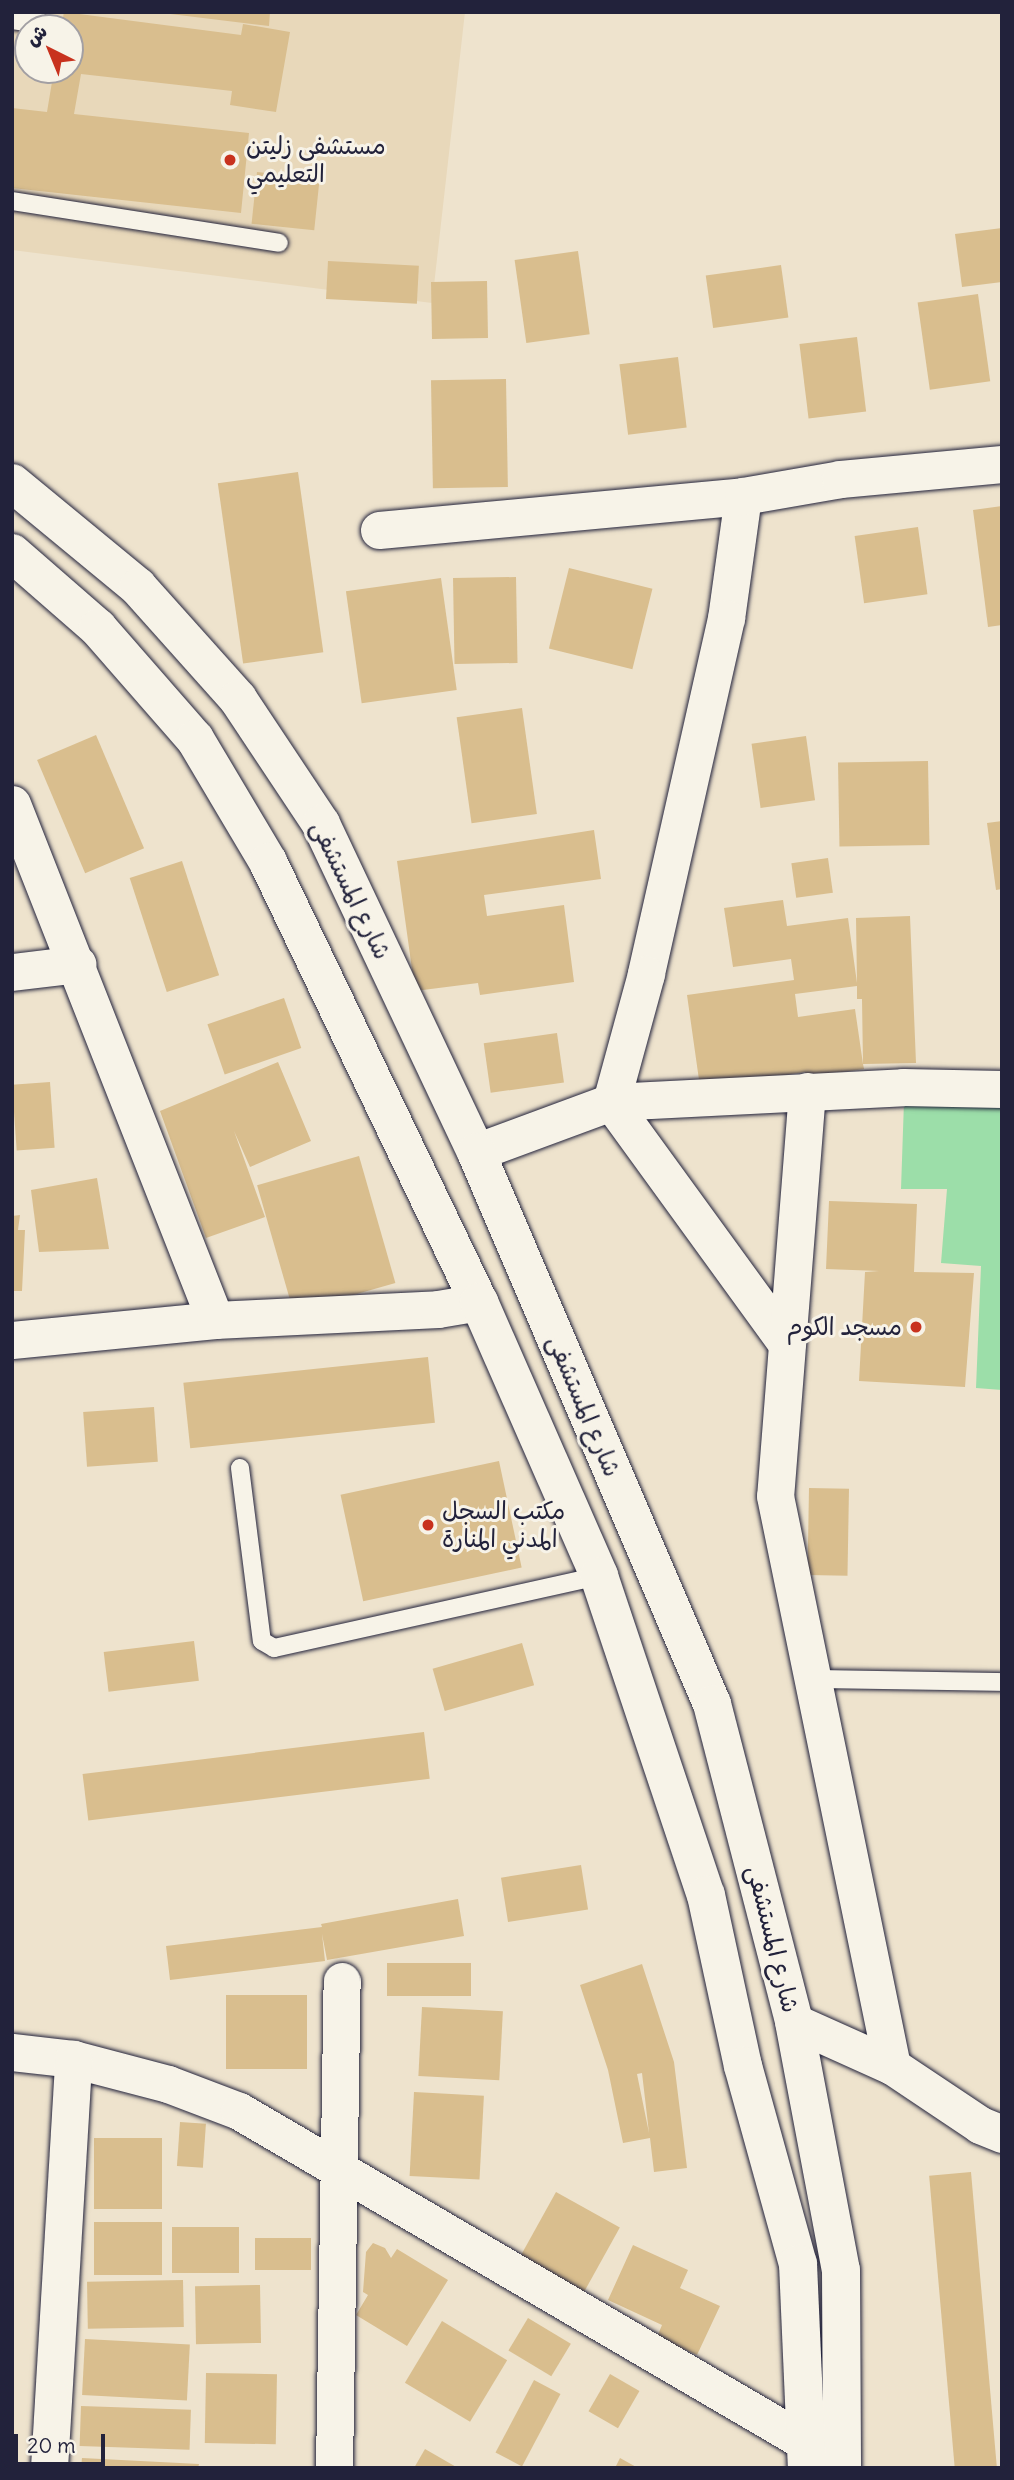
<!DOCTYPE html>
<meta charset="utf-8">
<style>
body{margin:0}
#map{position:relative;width:1014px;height:2480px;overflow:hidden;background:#eee3cd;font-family:Delius,"Playpen Sans Arabic",sans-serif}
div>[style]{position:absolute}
.built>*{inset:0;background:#e8d8ba}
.green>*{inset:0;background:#9cdea9}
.building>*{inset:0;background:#d9be8e;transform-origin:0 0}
.roads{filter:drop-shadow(0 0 2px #22223b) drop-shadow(0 0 2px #22223b)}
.service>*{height:18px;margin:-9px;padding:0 9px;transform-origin:9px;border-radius:9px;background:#f7f3e8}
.minor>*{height:37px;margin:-18.5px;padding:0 18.5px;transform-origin:18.5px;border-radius:18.5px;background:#f7f3e8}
.primary>*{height:38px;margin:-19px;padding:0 19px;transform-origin:19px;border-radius:19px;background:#f7f3e8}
.dots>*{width:19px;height:19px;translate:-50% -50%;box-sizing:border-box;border:4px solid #f7f3e8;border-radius:50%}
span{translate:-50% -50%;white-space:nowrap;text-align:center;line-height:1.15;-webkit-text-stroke:6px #f7f3e8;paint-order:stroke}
.poi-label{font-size:24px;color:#22223b}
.left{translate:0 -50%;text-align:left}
.right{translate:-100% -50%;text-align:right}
.street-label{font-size:24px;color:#22223b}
.frame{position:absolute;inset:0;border:14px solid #22223b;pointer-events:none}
.north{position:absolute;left:14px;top:14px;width:70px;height:70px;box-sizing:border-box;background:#f7f3e8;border:2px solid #a29fa3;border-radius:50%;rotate:317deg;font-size:19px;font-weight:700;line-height:28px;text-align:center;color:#22223b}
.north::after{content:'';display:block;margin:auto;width:24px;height:32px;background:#c8321e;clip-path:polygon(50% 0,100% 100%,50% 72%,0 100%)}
.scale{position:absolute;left:14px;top:2434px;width:91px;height:32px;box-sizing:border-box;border:4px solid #22223b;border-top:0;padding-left:9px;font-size:21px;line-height:24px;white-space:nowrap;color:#22223b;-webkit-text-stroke:5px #f7f3e8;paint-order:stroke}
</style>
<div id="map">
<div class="built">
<i style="clip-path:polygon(evenodd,12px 12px,465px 12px,432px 303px,12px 250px,12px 12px,28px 28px,70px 28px,70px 70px,28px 70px,28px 28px)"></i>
</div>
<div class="green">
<i style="clip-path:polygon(904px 1101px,1002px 1108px,1002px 1390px,976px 1388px,981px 1266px,941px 1263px,947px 1189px,901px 1189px)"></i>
</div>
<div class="building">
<i style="clip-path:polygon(64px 12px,241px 35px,243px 24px,290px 32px,276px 112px,230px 105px,232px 91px,81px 74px,74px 114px,249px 133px,241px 213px,12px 188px,12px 108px,47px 112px,54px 70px,70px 70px,70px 28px,61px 28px)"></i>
<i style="clip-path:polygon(154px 12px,270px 12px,269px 26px)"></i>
<i style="left:257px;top:172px;width:63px;height:52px;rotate:6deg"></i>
<i style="clip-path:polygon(1002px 228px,1002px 282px,962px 287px,955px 234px)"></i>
<i style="left:578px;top:251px;width:84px;height:64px;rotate:82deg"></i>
<i style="left:328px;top:261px;width:91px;height:38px;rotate:3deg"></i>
<i style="left:781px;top:265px;width:53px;height:76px;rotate:82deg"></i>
<i style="left:487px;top:281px;width:57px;height:56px;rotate:89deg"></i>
<i style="left:978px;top:294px;width:88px;height:61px;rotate:82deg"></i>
<i style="left:857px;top:337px;width:75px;height:58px;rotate:83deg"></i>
<i style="left:678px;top:357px;width:71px;height:59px;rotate:83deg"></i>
<i style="left:506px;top:379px;width:108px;height:75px;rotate:89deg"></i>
<i style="left:298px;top:472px;width:182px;height:81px;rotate:82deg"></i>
<i style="clip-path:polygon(1002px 506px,1002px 625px,988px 627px,973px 510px)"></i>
<i style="left:918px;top:527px;width:68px;height:64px;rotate:82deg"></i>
<i style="left:569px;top:568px;width:86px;height:83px;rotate:14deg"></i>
<i style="left:516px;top:577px;width:86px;height:63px;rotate:89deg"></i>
<i style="left:441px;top:578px;width:113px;height:96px;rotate:82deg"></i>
<i style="left:522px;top:708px;width:107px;height:66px;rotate:82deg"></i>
<i style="left:96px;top:735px;width:123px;height:64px;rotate:67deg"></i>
<i style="left:806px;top:736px;width:65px;height:55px;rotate:82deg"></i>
<i style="left:928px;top:761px;width:84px;height:90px;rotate:89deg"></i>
<i style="clip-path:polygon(1002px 821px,1002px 889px,996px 890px,987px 823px)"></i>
<i style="clip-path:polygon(594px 830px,601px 879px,484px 895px,487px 916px,564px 905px,574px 982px,480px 995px,478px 983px,415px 991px,397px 861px)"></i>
<i style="left:828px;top:858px;width:35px;height:37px;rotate:82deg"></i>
<i style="left:182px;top:861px;width:120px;height:55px;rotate:72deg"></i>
<i style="clip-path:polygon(evenodd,783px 900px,787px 926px,848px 918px,857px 983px,856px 918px,910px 916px,916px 1063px,863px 1064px,864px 1069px,806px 1077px,805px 1072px,700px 1087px,687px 995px,794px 980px,791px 959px,733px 967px,724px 908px,783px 900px,857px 986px,857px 999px,862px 999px,863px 1064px,855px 1009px,798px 1017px,795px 994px,857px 986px)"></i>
<i style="left:284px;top:998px;width:53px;height:81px;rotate:71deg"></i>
<i style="left:557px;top:1033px;width:50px;height:74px;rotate:82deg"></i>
<i style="clip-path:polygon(278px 1062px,311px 1141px,250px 1167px,234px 1131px,265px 1217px,206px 1238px,160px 1111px)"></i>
<i style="left:50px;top:1082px;width:66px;height:38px;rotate:86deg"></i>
<i style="left:359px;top:1156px;width:132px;height:106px;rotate:74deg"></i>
<i style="clip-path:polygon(97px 1178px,109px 1249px,39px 1252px,31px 1190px)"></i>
<i style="clip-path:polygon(829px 1201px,917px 1204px,914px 1272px,974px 1273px,965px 1387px,859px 1381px,865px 1272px,879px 1271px,826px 1269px)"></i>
<i style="clip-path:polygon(20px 1215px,18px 1230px,25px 1230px,22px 1291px,12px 1291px,12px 1216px)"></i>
<i style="left:428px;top:1357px;width:66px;height:246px;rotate:84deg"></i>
<i style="left:154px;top:1407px;width:55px;height:71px;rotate:86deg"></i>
<i style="left:499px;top:1461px;width:109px;height:162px;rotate:78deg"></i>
<i style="left:809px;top:1488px;width:40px;height:87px;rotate:1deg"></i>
<i style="left:194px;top:1641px;width:40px;height:91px;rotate:83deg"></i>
<i style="left:522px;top:1643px;width:44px;height:93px;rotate:74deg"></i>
<i style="left:424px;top:1732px;width:47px;height:344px;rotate:83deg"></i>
<i style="left:581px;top:1865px;width:45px;height:81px;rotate:81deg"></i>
<i style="clip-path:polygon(458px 1899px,464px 1936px,327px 1960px,322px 1934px,325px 1961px,170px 1980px,166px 1946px,322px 1927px,321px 1924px)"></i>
<i style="left:471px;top:1963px;width:33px;height:84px;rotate:90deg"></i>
<i style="clip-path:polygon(evenodd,642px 1964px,674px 2062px,687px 2168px,654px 2172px,650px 2138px,623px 2143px,608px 2070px,580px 1985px,642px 1964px,642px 2073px,649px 2133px,637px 2074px,642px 2073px)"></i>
<i style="left:307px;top:1995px;width:74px;height:81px;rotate:90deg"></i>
<i style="left:422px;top:2007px;width:81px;height:69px;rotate:3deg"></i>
<i style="left:414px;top:2092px;width:70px;height:84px;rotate:3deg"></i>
<i style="left:180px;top:2122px;width:26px;height:44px;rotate:4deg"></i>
<i style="left:94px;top:2138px;width:68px;height:71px"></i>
<i style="left:971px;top:2172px;width:297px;height:42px;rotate:85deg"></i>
<i style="left:556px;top:2192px;width:73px;height:74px;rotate:29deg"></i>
<i style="left:94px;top:2222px;width:68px;height:53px"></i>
<i style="left:172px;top:2227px;width:67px;height:46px"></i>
<i style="left:311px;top:2238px;width:32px;height:56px;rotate:90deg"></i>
<i style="clip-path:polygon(373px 2243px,385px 2248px,391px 2258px,397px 2249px,448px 2280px,407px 2346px,356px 2315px,368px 2295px,363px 2292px,366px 2252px)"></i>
<i style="clip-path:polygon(633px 2245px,688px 2270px,680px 2288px,720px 2306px,697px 2355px,657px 2337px,662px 2325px,608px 2300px)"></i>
<i style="left:183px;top:2280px;width:47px;height:96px;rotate:89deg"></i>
<i style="left:260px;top:2285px;width:58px;height:65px;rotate:89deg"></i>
<i style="left:528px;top:2318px;width:50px;height:38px;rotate:31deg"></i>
<i style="left:442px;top:2321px;width:76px;height:72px;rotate:31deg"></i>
<i style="left:85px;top:2339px;width:105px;height:56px;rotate:3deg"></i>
<i style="left:206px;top:2373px;width:71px;height:70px;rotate:1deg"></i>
<i style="left:610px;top:2374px;width:34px;height:43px;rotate:30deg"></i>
<i style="left:534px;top:2380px;width:30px;height:82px;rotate:28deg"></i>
<i style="left:81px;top:2406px;width:110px;height:40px;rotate:2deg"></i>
<i style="clip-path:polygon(425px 2449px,458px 2468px,414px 2468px)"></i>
<i style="clip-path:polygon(82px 2458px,199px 2464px,198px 2468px,81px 2468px)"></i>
<i style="clip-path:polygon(620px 2458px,638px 2468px,615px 2468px)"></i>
</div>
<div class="roads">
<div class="service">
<i style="left:12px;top:20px;width:22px;rotate:8deg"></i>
<i style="left:34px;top:23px;width:11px;rotate:-80deg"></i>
<i style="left:12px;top:201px;width:270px;rotate:8.9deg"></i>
<i style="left:240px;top:1468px;width:174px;rotate:82.8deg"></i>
<i style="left:262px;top:1641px;width:14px;rotate:30deg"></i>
<i style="left:274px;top:1648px;width:333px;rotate:-12.5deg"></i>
<i style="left:812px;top:1679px;width:190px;rotate:0.9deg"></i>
</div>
<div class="minor">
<i style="left:743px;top:496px;width:123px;rotate:97.9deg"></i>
<i style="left:726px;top:618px;width:365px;rotate:102.7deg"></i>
<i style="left:646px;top:974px;width:133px;rotate:105.3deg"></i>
<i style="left:611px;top:1102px;width:299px;rotate:54deg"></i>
<i style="left:379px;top:530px;width:366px;rotate:-5.3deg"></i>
<i style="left:743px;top:496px;width:98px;rotate:-9.9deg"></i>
<i style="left:840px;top:479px;width:163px;rotate:-5.3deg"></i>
<i style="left:12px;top:804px;width:554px;rotate:68.52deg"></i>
<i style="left:12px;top:972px;width:66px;rotate:-6.9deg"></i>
<i style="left:807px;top:1091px;width:406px;rotate:94.5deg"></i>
<i style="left:775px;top:1496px;width:582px;rotate:78.4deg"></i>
<i style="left:476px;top:1152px;width:144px;rotate:-20.3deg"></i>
<i style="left:611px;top:1102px;width:292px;rotate:-2.9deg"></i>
<i style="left:903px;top:1087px;width:99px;rotate:1.2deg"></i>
<i style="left:12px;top:1340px;width:204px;rotate:-5.6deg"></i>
<i style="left:215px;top:1320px;width:223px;rotate:-2.8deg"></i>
<i style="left:438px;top:1309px;width:42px;rotate:-9.7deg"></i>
<i style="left:794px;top:2022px;width:107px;rotate:24.2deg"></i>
<i style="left:892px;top:2066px;width:106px;rotate:33.8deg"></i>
<i style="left:980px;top:2125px;width:24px;rotate:22deg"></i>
<i style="left:12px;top:2052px;width:61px;rotate:6.5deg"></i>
<i style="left:73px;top:2059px;width:98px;rotate:14.7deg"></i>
<i style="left:168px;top:2084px;width:76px;rotate:20.8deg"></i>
<i style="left:239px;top:2111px;width:658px;rotate:30.31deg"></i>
<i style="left:49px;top:2468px;width:410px;rotate:-86.6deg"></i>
<i style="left:334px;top:2468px;width:487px;rotate:-89.1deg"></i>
</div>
<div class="primary">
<i style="left:12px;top:483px;width:163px;rotate:39.5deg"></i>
<i style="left:138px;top:587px;width:150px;rotate:48.2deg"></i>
<i style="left:238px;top:699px;width:150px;rotate:56.4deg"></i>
<i style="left:321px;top:824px;width:363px;rotate:64.7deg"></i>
<i style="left:476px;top:1152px;width:600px;rotate:66.85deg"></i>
<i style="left:712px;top:1704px;width:328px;rotate:75.5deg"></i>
<i style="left:794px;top:2022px;width:252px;rotate:79.3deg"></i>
<i style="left:841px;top:2270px;width:198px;rotate:89.7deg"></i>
<i style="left:12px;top:553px;width:114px;rotate:41.1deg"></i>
<i style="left:98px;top:628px;width:147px;rotate:48.9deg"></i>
<i style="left:195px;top:739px;width:143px;rotate:59.3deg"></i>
<i style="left:268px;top:862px;width:488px;rotate:64.4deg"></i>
<i style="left:479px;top:1302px;width:299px;rotate:66.3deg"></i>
<i style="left:599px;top:1576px;width:336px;rotate:71.5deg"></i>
<i style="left:706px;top:1895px;width:175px;rotate:77.8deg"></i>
<i style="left:743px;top:2066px;width:205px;rotate:74.5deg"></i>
<i style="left:798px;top:2264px;width:204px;rotate:87.5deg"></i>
</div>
</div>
<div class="dots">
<i style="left:230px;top:160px;background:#c8321e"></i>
<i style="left:916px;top:1327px;background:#c8321e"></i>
<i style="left:428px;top:1525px;background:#c8321e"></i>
</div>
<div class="poi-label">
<span class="left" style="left:246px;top:160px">مستشفى زليتن<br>التعليمي</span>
<span class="right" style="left:902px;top:1327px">مسجد الكوم</span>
<span class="left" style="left:442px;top:1525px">مكتب السجل<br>المدني المنارة</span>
</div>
<div class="street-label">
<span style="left:351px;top:890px;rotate:64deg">شارع المستشفى</span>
<span style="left:584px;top:1406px;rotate:67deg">شارع المستشفى</span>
<span style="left:773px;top:1939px;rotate:76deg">شارع المستشفى</span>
</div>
<div class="frame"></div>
<div class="north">ش</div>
<div class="scale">20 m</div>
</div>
